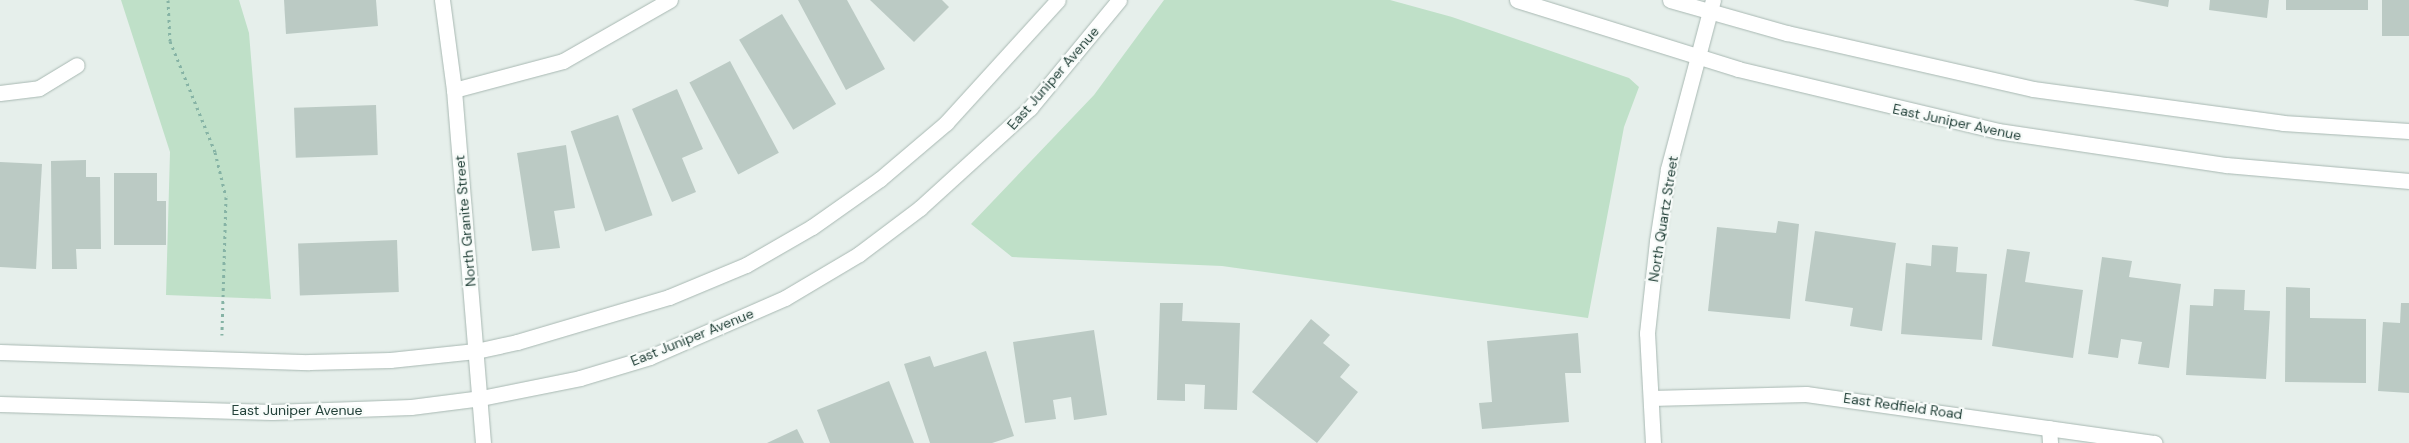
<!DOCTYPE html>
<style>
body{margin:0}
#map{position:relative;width:2409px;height:443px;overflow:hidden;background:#e6efeb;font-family:"DM Sans",sans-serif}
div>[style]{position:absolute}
.green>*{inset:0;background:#bfe0c8}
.building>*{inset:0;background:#bbcac4;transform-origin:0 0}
.path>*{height:3px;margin-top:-1.5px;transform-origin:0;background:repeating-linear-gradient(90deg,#86b3a5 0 2.5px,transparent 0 6.5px)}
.roads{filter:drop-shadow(0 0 1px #a8b8b2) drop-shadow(0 0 1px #a8b8b2)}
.street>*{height:15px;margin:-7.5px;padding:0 7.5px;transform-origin:7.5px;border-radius:7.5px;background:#fff}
.secondary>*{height:15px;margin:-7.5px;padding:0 7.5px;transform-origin:7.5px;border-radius:7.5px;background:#fff}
span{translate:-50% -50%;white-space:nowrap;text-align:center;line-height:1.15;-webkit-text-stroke:4.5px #f7fbf9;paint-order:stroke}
.street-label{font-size:14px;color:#24423a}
</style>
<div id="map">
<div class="green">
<i style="clip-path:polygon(121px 0,239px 0,249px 33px,271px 299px,166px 295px,170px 152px)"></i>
<i style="clip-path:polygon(1164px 0,1390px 0,1452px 17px,1629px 78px,1639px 87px,1624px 127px,1588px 318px,1222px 266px,1012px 257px,971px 224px,1094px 95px)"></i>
</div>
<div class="building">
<i style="clip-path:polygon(284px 0,376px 0,378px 26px,286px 34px)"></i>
<i style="clip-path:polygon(798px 0,847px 0,885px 69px,846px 90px)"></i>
<i style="clip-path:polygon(870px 0,942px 0,949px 7px,914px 42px)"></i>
<i style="clip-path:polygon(2133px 0,2169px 0,2168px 7px)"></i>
<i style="clip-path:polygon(2210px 0,2269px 0,2267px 18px,2209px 10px)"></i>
<i style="left:2286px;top:0;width:82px;height:10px"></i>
<i style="left:2382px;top:0;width:27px;height:36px"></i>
<i style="left:782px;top:14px;width:105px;height:50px;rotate:59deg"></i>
<i style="left:730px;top:61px;width:104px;height:46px;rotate:62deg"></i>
<i style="clip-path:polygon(677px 89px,703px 149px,682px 158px,696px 192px,672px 202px,632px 109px)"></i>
<i style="left:376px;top:105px;width:50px;height:82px;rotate:88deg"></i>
<i style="left:618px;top:115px;width:106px;height:50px;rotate:71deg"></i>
<i style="clip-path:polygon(566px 145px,575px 208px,554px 211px,560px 248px,532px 251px,517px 153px)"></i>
<i style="clip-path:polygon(86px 160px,86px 177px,100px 177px,101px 249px,76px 249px,77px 269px,52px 269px,51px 161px)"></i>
<i style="clip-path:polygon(0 162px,42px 164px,36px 269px,0 267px)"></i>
<i style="clip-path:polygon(114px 173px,157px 173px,157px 201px,166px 201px,166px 245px,114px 245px)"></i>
<i style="clip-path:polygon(1778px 221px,1799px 224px,1790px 319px,1708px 311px,1717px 227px,1776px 233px)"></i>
<i style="clip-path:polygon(1815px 231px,1896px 243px,1882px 331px,1850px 326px,1853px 308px,1805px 301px)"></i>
<i style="left:397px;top:240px;width:52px;height:99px;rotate:88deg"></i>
<i style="clip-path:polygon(1932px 245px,1958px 247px,1956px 272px,1987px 274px,1982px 340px,1901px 334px,1906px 263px,1931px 266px)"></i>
<i style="clip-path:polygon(2007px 249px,2030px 252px,2025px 282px,2083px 290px,2073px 358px,1992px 346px)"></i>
<i style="clip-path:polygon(2102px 257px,2132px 261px,2129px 277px,2181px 284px,2169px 368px,2138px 364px,2142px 342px,2121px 339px,2118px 358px,2088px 354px)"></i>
<i style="clip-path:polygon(2286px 287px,2310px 288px,2310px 318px,2366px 319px,2366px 383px,2285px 382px)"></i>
<i style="clip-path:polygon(2214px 289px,2245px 290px,2244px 310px,2270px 311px,2266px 379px,2186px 375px,2190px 305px,2213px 306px)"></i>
<i style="clip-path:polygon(1160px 303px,1183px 303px,1182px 321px,1240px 323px,1237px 410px,1204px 409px,1205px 385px,1185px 384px,1185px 401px,1157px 400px)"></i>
<i style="clip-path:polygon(2401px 303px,2409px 303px,2409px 393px,2378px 391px,2383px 322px,2400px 323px)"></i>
<i style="clip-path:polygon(1311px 319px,1330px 335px,1323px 343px,1350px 365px,1340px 377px,1358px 392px,1317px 443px,1252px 392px)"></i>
<i style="clip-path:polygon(1094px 330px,1107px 415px,1074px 420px,1071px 397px,1053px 400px,1056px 419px,1025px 423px,1013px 342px)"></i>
<i style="clip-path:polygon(1578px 333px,1581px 373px,1565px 373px,1569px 422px,1482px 429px,1479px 403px,1492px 402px,1487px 341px)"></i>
<i style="clip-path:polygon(986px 351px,1014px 436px,992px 443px,930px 443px,904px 364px,930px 356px,934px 367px)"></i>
<i style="clip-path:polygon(889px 381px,914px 443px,830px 443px,817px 410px)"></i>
<i style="clip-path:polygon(797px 429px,804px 443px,767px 443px)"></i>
</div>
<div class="path">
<i style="left:168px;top:0;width:41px;rotate:87.2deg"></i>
<i style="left:170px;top:41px;width:120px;rotate:67.9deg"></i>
<i style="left:215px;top:152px;width:46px;rotate:76.3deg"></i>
<i style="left:226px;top:197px;width:138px;rotate:91.7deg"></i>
</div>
<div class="roads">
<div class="street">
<i style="left:442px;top:0;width:91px;rotate:82.4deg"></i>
<i style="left:454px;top:90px;width:354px;rotate:85.3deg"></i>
<i style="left:454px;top:90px;width:113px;rotate:-14.9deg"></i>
<i style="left:563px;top:61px;width:123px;rotate:-29.7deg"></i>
<i style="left:0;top:93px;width:39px;rotate:-7deg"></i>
<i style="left:39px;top:88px;width:44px;rotate:-31.2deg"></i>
<i style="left:1651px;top:398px;width:155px;rotate:-1.5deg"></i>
<i style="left:1806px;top:394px;width:352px;rotate:8deg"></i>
<i style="left:2049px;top:428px;width:15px;rotate:86deg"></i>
<i style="left:1653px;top:443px;width:110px;rotate:-93.1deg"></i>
<i style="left:1647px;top:333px;width:93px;rotate:-83.8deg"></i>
<i style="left:1657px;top:241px;width:73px;rotate:-81.3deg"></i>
<i style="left:1668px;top:169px;width:175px;rotate:-75.1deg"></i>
</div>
<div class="secondary">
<i style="left:1517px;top:0;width:232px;rotate:17.3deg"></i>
<i style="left:1738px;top:69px;width:267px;rotate:13.4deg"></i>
<i style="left:1998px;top:131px;width:231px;rotate:8.5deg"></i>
<i style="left:2226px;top:165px;width:184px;rotate:5deg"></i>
<i style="left:1670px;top:0;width:122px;rotate:15.8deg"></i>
<i style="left:1787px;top:33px;width:252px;rotate:12.8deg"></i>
<i style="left:2033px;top:89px;width:252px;rotate:7.7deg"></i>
<i style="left:2283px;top:123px;width:126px;rotate:3.6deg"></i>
<i style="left:0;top:352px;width:309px;rotate:1.9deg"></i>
<i style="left:309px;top:362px;width:81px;rotate:-1.4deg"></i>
<i style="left:390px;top:360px;width:86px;rotate:-6deg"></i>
<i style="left:476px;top:351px;width:42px;rotate:-12.4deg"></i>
<i style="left:517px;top:342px;width:159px;rotate:-16.5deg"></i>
<i style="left:669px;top:297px;width:83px;rotate:-22.6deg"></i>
<i style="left:746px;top:265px;width:76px;rotate:-29.9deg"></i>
<i style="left:812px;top:227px;width:83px;rotate:-35.2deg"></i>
<i style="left:880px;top:179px;width:87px;rotate:-40.3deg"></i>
<i style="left:946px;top:123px;width:166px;rotate:-47.7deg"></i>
<i style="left:0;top:404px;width:272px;rotate:1.7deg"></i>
<i style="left:272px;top:412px;width:139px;rotate:-2.1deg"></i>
<i style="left:411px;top:407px;width:71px;rotate:-7.3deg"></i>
<i style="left:481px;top:398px;width:101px;rotate:-11.4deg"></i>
<i style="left:580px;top:378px;width:73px;rotate:-16.7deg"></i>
<i style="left:650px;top:357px;width:147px;rotate:-23.6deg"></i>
<i style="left:785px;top:298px;width:86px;rotate:-30.7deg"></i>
<i style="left:859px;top:254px;width:76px;rotate:-37deg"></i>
<i style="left:920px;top:208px;width:149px;rotate:-42.3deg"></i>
<i style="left:1030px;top:108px;width:140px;rotate:-50.5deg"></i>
</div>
</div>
<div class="street-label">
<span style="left:1053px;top:78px;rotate:-49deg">East Juniper Avenue</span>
<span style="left:1957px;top:122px;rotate:12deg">East Juniper Avenue</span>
<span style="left:1663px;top:219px;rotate:-81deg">North Quartz Street</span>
<span style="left:465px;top:221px;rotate:-95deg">North Granite Street</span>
<span style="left:692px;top:337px;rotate:-22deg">East Juniper Avenue</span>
<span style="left:1903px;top:406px;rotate:8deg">East Redfield Road</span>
<span style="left:297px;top:410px">East Juniper Avenue</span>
</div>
</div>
